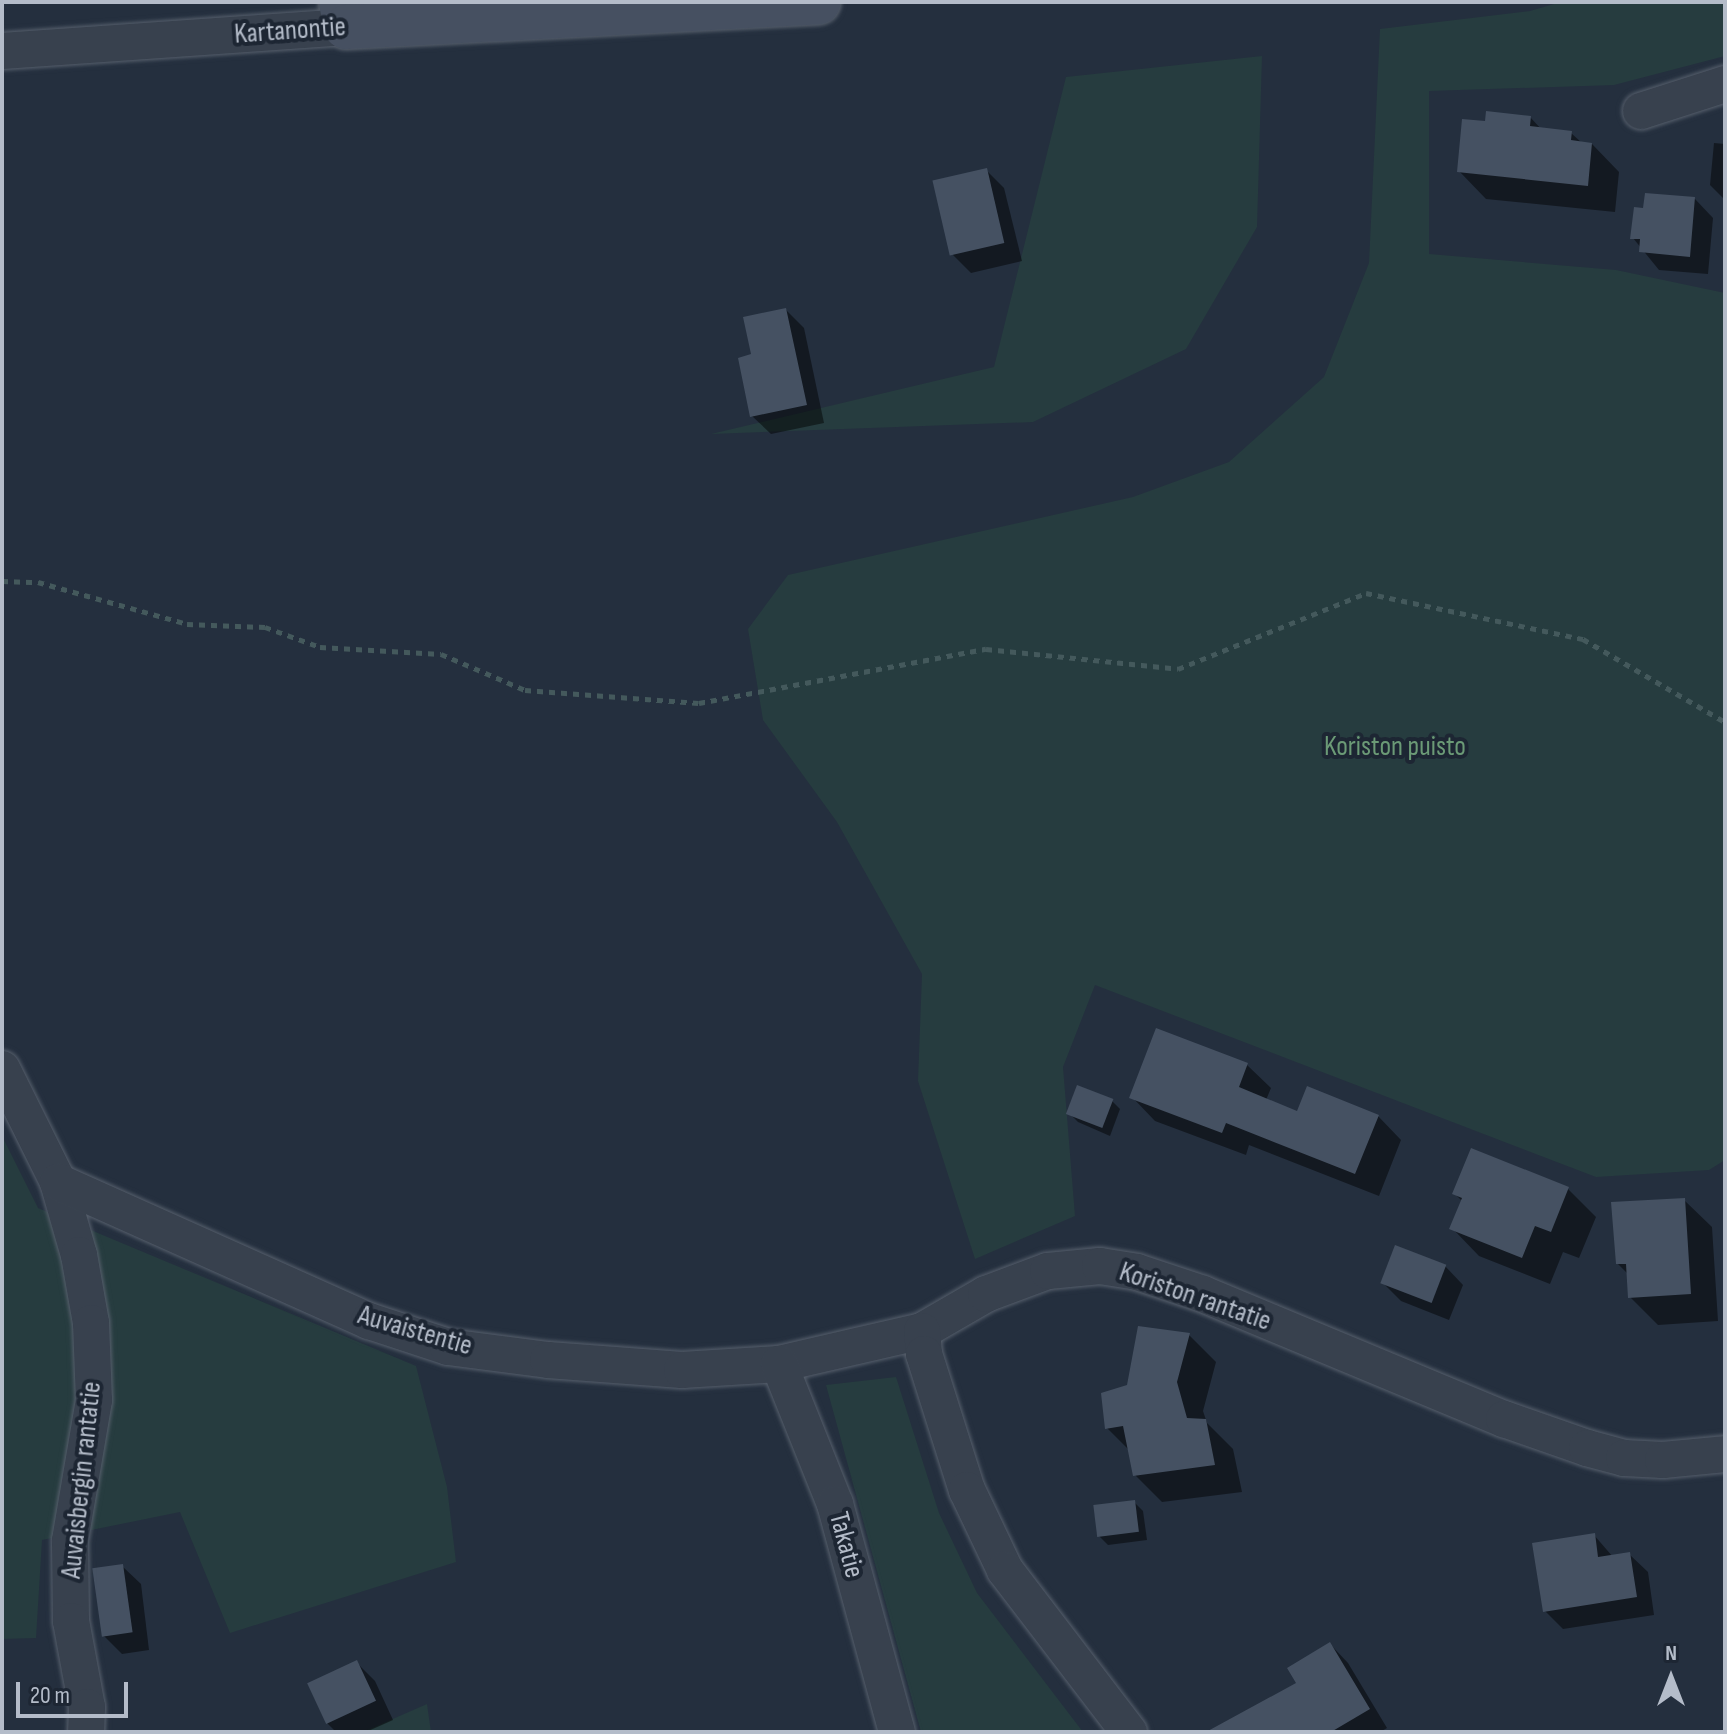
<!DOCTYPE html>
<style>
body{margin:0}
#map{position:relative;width:1727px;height:1734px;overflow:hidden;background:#242f3e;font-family:"Sofia Sans Condensed",sans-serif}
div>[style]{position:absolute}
.green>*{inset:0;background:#263c3f}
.shadow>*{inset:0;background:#0007}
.building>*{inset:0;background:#455162;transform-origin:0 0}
.path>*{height:5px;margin-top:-2.5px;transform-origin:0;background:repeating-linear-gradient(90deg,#44595c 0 6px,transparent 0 12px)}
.roads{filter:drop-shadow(0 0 2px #565f6c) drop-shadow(0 0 2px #565f6c)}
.street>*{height:36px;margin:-18px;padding:0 18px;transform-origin:18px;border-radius:18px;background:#38414e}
.secondary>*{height:44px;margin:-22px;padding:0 22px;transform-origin:22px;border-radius:22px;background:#465061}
span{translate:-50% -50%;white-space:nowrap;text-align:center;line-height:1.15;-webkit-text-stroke:8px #1d2633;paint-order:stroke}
.street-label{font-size:28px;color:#b4bcc9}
.park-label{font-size:28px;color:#6b9a76}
.frame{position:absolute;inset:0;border:4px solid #b4bcc9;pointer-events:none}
.north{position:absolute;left:1631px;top:1638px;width:80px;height:80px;-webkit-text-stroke:6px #1d2633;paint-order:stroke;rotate:0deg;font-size:22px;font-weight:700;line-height:32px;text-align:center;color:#b4bcc9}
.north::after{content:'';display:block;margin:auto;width:28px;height:36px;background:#b4bcc9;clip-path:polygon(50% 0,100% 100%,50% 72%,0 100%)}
.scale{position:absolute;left:16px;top:1682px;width:112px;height:36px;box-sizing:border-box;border:4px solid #b4bcc9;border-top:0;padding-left:10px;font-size:24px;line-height:28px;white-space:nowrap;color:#b4bcc9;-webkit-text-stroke:6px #1d2633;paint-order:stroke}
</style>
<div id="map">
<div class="green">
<i style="clip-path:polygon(1561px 2px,1725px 2px,1725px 56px,1614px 85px,1429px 91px,1429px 254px,1616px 270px,1725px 293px,1725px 1160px,1709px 1170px,1596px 1177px,1095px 985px,1063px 1067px,1075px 1216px,975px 1259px,918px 1081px,922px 974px,837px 822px,763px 720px,748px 629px,788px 575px,1133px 497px,1229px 462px,1324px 377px,1369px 263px,1380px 29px,1530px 11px)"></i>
<i style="clip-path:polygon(1262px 56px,1257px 227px,1186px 349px,1033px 422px,711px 434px,994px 367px,1066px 77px)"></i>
<i style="clip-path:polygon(2px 1136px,38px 1208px,416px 1366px,447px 1487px,456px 1562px,230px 1633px,180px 1512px,42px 1540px,36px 1638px,2px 1639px)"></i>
<i style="clip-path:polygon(896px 1377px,939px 1513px,977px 1593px,1083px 1732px,921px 1732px,826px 1385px)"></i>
<i style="clip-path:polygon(427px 1704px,431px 1732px,363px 1732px)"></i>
</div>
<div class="shadow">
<i style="clip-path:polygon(1530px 117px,1542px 130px,1571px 133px,1582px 143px,1592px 144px,1619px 172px,1615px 212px,1486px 199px,1459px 171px,1487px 123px)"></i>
<i style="clip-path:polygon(1714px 143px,1725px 144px,1725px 200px,1710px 185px)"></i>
<i style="clip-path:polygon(986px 170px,1004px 188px,1022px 261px,971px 273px,953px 255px)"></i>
<i style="clip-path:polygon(1695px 199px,1713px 218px,1708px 274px,1659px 270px,1633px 238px,1645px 210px)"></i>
<i style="clip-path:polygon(786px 310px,804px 328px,824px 423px,771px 434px,752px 416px,753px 356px)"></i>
<i style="clip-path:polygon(1247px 1065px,1271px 1088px,1266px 1100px,1298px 1113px,1378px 1116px,1401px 1140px,1379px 1196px,1249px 1145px,1246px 1155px,1155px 1121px,1132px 1097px)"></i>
<i style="clip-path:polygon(1112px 1101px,1120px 1109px,1110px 1136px,1078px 1122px,1069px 1113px)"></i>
<i style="clip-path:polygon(1472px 1150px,1568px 1189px,1596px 1217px,1579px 1258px,1563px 1252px,1550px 1284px,1479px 1256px,1452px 1228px,1463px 1202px,1455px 1194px)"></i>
<i style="clip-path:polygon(1684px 1200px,1712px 1227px,1718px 1321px,1658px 1325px,1630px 1297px,1629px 1275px,1617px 1263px)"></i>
<i style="clip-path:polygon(1445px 1266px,1463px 1285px,1449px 1320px,1401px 1301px,1383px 1283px)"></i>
<i style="clip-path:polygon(1189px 1335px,1216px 1362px,1203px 1411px,1207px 1423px,1233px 1449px,1242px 1492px,1162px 1502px,1135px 1475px,1130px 1451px,1107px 1428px)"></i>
<i style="clip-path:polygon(1134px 1502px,1143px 1511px,1147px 1540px,1108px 1545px,1099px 1536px)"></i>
<i style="clip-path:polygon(1594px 1535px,1613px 1557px,1629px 1554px,1648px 1572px,1654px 1615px,1563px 1629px,1545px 1611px)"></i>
<i style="clip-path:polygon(122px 1566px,141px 1584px,149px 1650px,122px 1654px,103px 1635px)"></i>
<i style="clip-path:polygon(1330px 1644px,1348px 1663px,1387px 1728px,1380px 1732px,1327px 1732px)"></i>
<i style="clip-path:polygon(357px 1663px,375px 1681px,393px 1720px,366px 1732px,336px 1732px,327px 1723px)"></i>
</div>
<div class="building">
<i style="clip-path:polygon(1486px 111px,1531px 116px,1530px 126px,1572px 131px,1571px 140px,1592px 143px,1588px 186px,1457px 172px,1462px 119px,1485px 121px)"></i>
<i style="left:987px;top:168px;width:77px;height:56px;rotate:77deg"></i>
<i style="clip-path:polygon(1645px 193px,1695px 197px,1690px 257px,1639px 252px,1640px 239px,1630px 239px,1634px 207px,1643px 208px)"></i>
<i style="clip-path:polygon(786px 308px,807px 405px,750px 417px,738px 358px,751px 354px,743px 317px)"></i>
<i style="clip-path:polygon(1156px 1028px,1248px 1063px,1239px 1087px,1297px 1111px,1307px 1086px,1379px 1115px,1355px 1174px,1226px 1123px,1222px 1133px,1129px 1098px)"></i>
<i style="left:1077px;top:1085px;width:39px;height:31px;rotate:21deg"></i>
<i style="clip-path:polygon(1471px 1148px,1569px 1187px,1551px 1232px,1535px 1226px,1522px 1258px,1449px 1229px,1462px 1198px,1452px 1194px)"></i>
<i style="clip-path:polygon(1685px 1198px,1691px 1294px,1628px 1298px,1626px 1264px,1616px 1264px,1611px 1202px)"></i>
<i style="left:1395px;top:1245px;width:55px;height:41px;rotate:21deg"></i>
<i style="clip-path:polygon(1138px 1326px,1190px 1333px,1177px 1382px,1187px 1418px,1206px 1419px,1215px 1465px,1133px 1476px,1123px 1426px,1105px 1429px,1101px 1393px,1127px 1385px)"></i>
<i style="left:1135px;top:1500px;width:32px;height:42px;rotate:83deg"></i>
<i style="clip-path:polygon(1595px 1533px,1598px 1557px,1630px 1552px,1637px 1597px,1543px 1612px,1532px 1543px)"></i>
<i style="left:123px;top:1564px;width:69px;height:31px;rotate:82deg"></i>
<i style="clip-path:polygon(1330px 1642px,1370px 1709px,1331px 1732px,1206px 1732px,1296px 1683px,1287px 1668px)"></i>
<i style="left:357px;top:1660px;width:45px;height:55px;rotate:65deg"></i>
</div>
<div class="path">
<i style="left:2px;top:581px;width:36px;rotate:2deg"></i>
<i style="left:38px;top:582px;width:155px;rotate:15.7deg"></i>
<i style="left:187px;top:624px;width:78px;rotate:2.2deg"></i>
<i style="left:265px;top:627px;width:59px;rotate:20deg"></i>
<i style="left:320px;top:647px;width:121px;rotate:3.3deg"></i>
<i style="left:441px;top:654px;width:91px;rotate:23.2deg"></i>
<i style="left:525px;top:690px;width:174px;rotate:4.3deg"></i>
<i style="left:699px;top:703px;width:292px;rotate:-10.7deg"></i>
<i style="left:986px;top:649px;width:193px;rotate:5.9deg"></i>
<i style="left:1178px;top:669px;width:203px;rotate:-22deg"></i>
<i style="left:1366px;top:593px;width:222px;rotate:12deg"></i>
<i style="left:1583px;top:639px;width:164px;rotate:30.3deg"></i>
</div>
<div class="roads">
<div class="street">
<i style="left:2px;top:51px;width:345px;rotate:-4deg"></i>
<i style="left:1641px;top:111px;width:88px;rotate:-17.8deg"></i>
<i style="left:2px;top:1069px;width:126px;rotate:63.6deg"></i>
<i style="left:58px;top:1182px;width:76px;rotate:74deg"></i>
<i style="left:79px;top:1255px;width:69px;rotate:80deg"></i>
<i style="left:91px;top:1323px;width:77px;rotate:87.8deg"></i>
<i style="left:94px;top:1400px;width:143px;rotate:99.7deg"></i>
<i style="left:70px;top:1541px;width:80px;rotate:89.3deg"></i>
<i style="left:71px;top:1621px;width:87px;rotate:79.5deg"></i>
<i style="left:87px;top:1707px;width:25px;rotate:92deg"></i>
<i style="left:58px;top:1182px;width:341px;rotate:24.1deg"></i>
<i style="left:369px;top:1321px;width:83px;rotate:18.2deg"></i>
<i style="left:448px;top:1347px;width:101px;rotate:7.4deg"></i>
<i style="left:548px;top:1360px;width:134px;rotate:4.3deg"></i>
<i style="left:682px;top:1370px;width:97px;rotate:-3.5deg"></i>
<i style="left:779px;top:1364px;width:147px;rotate:-13deg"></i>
<i style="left:922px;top:1331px;width:74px;rotate:-30deg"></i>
<i style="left:986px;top:1294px;width:66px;rotate:-20.4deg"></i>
<i style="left:1048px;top:1271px;width:52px;rotate:-5.5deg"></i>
<i style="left:1100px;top:1266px;width:37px;rotate:9deg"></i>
<i style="left:1137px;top:1272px;width:70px;rotate:18.4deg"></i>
<i style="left:1203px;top:1294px;width:326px;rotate:22.6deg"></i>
<i style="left:1504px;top:1419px;width:88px;rotate:19.3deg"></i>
<i style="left:1587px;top:1448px;width:38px;rotate:15deg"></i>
<i style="left:1624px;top:1458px;width:39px;rotate:3deg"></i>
<i style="left:1663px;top:1460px;width:62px;rotate:-5.5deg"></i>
<i style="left:922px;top:1331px;width:23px;rotate:85deg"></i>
<i style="left:924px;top:1354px;width:143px;rotate:72.5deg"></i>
<i style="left:967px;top:1490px;width:89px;rotate:64.6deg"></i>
<i style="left:1005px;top:1570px;width:204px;rotate:52.6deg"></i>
<i style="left:779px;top:1364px;width:151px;rotate:68.2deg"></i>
<i style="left:835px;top:1504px;width:236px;rotate:74.8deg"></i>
</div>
<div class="secondary">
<i style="left:341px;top:2px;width:25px;rotate:79deg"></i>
<i style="left:346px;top:27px;width:473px;rotate:-3deg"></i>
</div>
</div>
<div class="street-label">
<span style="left:290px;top:31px;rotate:-4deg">Kartanontie</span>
<span style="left:1195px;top:1297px;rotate:19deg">Koriston rantatie</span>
<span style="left:415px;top:1331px;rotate:16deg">Auvaistentie</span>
<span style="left:82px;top:1480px;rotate:-84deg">Auvaisbergin rantatie</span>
<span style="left:846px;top:1545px;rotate:75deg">Takatie</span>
</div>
<div class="park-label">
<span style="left:1395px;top:747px">Koriston puisto</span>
</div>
<div class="frame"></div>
<div class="north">N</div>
<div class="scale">20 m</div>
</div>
